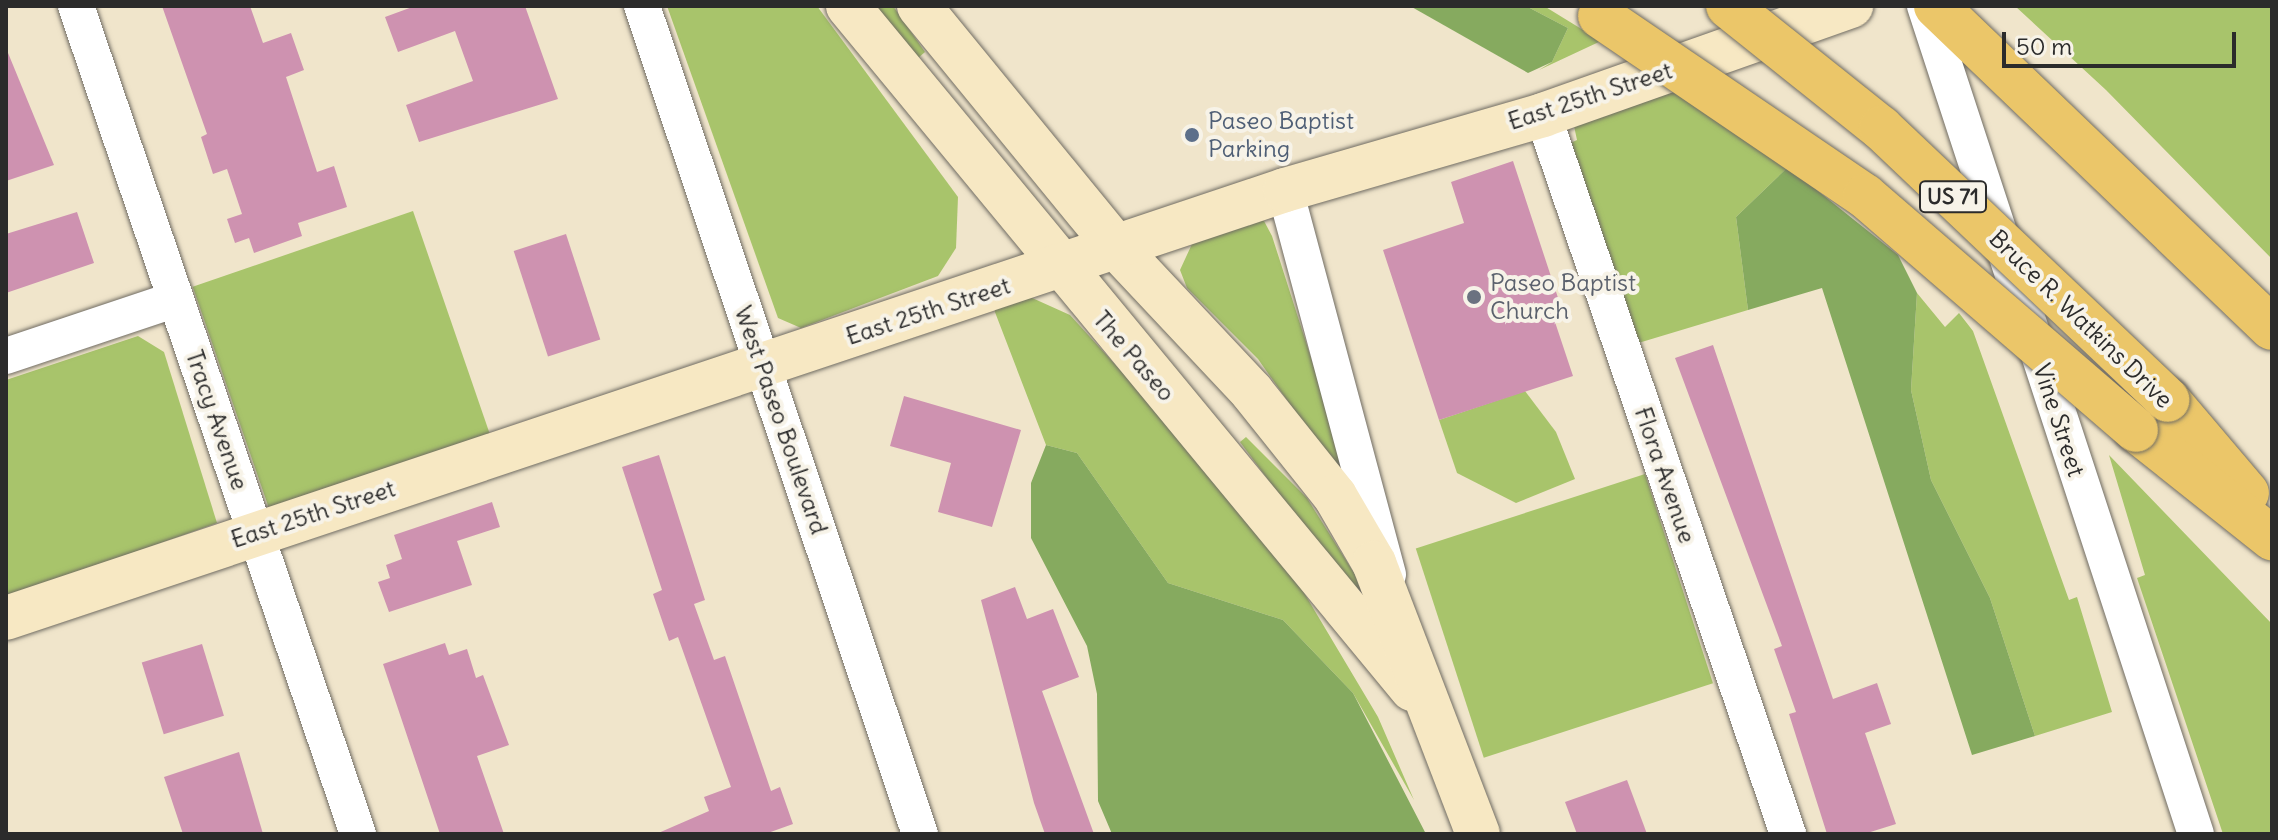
<!DOCTYPE html>
<style>
body{margin:0}
#map{position:relative;width:2278px;height:840px;overflow:hidden;background:#f0e5cb;font-family:Delius,sans-serif}
div>[style]{position:absolute}
.green>*{inset:0;background:#a8c46b;transform-origin:0 0}
.forest>*{inset:0;background:#86aa5f}
.building>*{inset:0;background:#ce92b0;transform-origin:0 0}
.roads{filter:drop-shadow(0 0 2px #706c63) drop-shadow(0 0 2px #706c63)}
.street>*{height:36px;margin:-18px;padding:0 18px;transform-origin:18px;border-radius:18px;background:#fff}
.secondary>*{height:44px;margin:-22px;padding:0 22px;transform-origin:22px;border-radius:22px;background:#f7e8c3}
.highway>*{height:44px;margin:-22px;padding:0 22px;transform-origin:22px;border-radius:22px;background:#ebc669}
.bridges{filter:drop-shadow(0 0 2px #706c63) drop-shadow(0 0 2px #706c63)}
.highway-bridge>*{height:44px;margin:-22px;padding:0 22px;transform-origin:22px;border-radius:22px;background:#ebc669}
.dots>*{width:22px;height:22px;translate:-50% -50%;box-sizing:border-box;border:4px solid #f7f3e8;border-radius:50%}
span{translate:-50% -50%;white-space:nowrap;text-align:center;line-height:1.15;-webkit-text-stroke:8px #f7f3e8;paint-order:stroke}
.shield-label span{padding:2px 6px;background:#f7f3e8;border:2px solid;border-radius:6px;-webkit-text-stroke-width:0}
.shield-label{font-size:22px;color:#2b2b2b;font-weight:700}
.street-label{font-size:24px;color:#2b2b2b}
.service-label{font-size:24px;color:#4e5e75}
.left{translate:0 -50%;text-align:left}
.worship-label{font-size:24px;color:#5b616d}
.frame{position:absolute;inset:0;border:8px solid #2b2b2b;pointer-events:none}
.scale{position:absolute;left:2002px;top:32px;width:234px;height:36px;box-sizing:border-box;border:4px solid #2b2b2b;border-top:0;padding-left:10px;font-size:24px;line-height:28px;white-space:nowrap;color:#2b2b2b;-webkit-text-stroke:6px #f7f3e8;paint-order:stroke}
</style>
<div id="map">
<div class="green">
<i style="clip-path:polygon(667px 6px,817px 6px,958px 197px,956px 248px,938px 276px,801px 328px,778px 318px)"></i>
<i style="clip-path:polygon(865px 6px,893px 6px,925px 52px,917px 59px)"></i>
<i style="clip-path:polygon(1526px 6px,1544px 6px,1601px 41px,1539px 70px,1552px 62px,1568px 28px)"></i>
<i style="clip-path:polygon(2015px 6px,2272px 6px,2272px 259px,2106px 90px)"></i>
<i style="clip-path:polygon(1675px 91px,1788px 167px,1736px 217px,1748px 310px,1635px 344px,1568px 144px,1577px 140px,1574px 126px)"></i>
<i style="left:413px;top:211px;width:242px;height:233px;rotate:71deg"></i>
<i style="clip-path:polygon(1254px 220px,1264px 221px,1272px 236px,1345px 464px,1339px 474px,1258px 359px,1187px 288px,1180px 270px,1192px 244px)"></i>
<i style="clip-path:polygon(1917px 293px,1945px 327px,1959px 313px,1973px 331px,2069px 600px,2077px 597px,2112px 712px,2035px 736px,1990px 598px,1931px 480px,1911px 390px)"></i>
<i style="clip-path:polygon(1030px 297px,1070px 315px,1215px 474px,1297px 581px,1378px 717px,1414px 800px,1353px 693px,1283px 620px,1168px 583px,1077px 453px,1046px 445px,993px 307px)"></i>
<i style="clip-path:polygon(138px 336px,164px 352px,217px 523px,6px 598px,6px 380px)"></i>
<i style="clip-path:polygon(1525px 391px,1556px 432px,1575px 479px,1516px 503px,1457px 473px,1439px 420px)"></i>
<i style="clip-path:polygon(1246px 437px,1307px 498px,1364px 589px,1354px 595px,1240px 442px)"></i>
<i style="clip-path:polygon(2109px 455px,2272px 624px,2272px 834px,2223px 834px,2137px 578px,2145px 575px)"></i>
<i style="left:1645px;top:474px;width:220px;height:241px;rotate:72deg"></i>
</div>
<div class="forest">
<i style="clip-path:polygon(1410px 6px,1526px 6px,1568px 28px,1552px 62px,1528px 73px)"></i>
<i style="clip-path:polygon(1788px 167px,1898px 255px,1917px 293px,1911px 390px,1931px 480px,1990px 598px,2035px 736px,1972px 755px,1822px 288px,1748px 310px,1736px 217px)"></i>
<i style="clip-path:polygon(1046px 445px,1077px 453px,1168px 583px,1283px 620px,1353px 693px,1426px 834px,1112px 834px,1098px 801px,1097px 694px,1087px 646px,1031px 538px,1031px 483px)"></i>
</div>
<div class="building">
<i style="clip-path:polygon(162px 6px,250px 6px,263px 43px,291px 33px,304px 70px,286px 77px,317px 172px,334px 166px,347px 207px,298px 223px,302px 236px,254px 253px,249px 238px,235px 243px,227px 219px,242px 214px,227px 169px,213px 174px,201px 137px,207px 134px)"></i>
<i style="clip-path:polygon(415px 6px,525px 6px,558px 99px,419px 142px,406px 105px,473px 81px,455px 31px,398px 52px,385px 17px)"></i>
<i style="clip-path:polygon(6px 48px,54px 165px,6px 181px)"></i>
<i style="clip-path:polygon(1513px 161px,1564px 316px,1554px 319px,1573px 376px,1439px 420px,1383px 250px,1464px 223px,1451px 182px)"></i>
<i style="clip-path:polygon(77px 212px,94px 263px,6px 293px,6px 234px)"></i>
<i style="left:566px;top:234px;width:111px;height:55px;rotate:72deg"></i>
<i style="clip-path:polygon(1713px 345px,1833px 699px,1877px 683px,1891px 724px,1865px 733px,1896px 824px,1864px 834px,1827px 834px,1789px 714px,1796px 712px,1774px 649px,1782px 646px,1675px 358px)"></i>
<i style="clip-path:polygon(904px 396px,1021px 430px,992px 527px,938px 512px,951px 463px,890px 446px)"></i>
<i style="clip-path:polygon(659px 455px,705px 600px,694px 604px,714px 660px,725px 656px,771px 791px,780px 787px,793px 824px,765px 834px,656px 834px,709px 811px,704px 797px,731px 787px,678px 637px,669px 641px,653px 594px,662px 590px,622px 467px)"></i>
<i style="clip-path:polygon(492px 502px,500px 527px,457px 541px,472px 585px,389px 612px,378px 582px,390px 578px,386px 565px,402px 559px,394px 535px)"></i>
<i style="clip-path:polygon(1015px 587px,1027px 619px,1053px 609px,1079px 677px,1042px 691px,1094px 834px,1045px 834px,1034px 803px,981px 600px)"></i>
<i style="clip-path:polygon(445px 643px,449px 655px,467px 649px,476px 678px,483px 675px,509px 745px,477px 756px,504px 834px,440px 834px,383px 664px)"></i>
<i style="left:202px;top:644px;width:75px;height:63px;rotate:73deg"></i>
<i style="clip-path:polygon(239px 752px,263px 834px,183px 834px,164px 777px)"></i>
<i style="clip-path:polygon(1627px 780px,1647px 834px,1577px 834px,1565px 802px)"></i>
</div>
<div class="roads">
<div class="street">
<i style="left:76px;top:6px;width:875px;rotate:71.19deg"></i>
<i style="left:642px;top:6px;width:873px;rotate:71.44deg"></i>
<i style="left:1925px;top:6px;width:871px;rotate:71.88deg"></i>
<i style="left:1543px;top:115px;width:760px;rotate:71.18deg"></i>
<i style="left:1285px;top:190px;width:398px;rotate:75deg"></i>
<i style="left:6px;top:356px;width:179px;rotate:-18.5deg"></i>
</div>
<div class="secondary">
<i style="left:848px;top:6px;width:886px;rotate:50.45deg"></i>
<i style="left:919px;top:6px;width:311px;rotate:50.7deg"></i>
<i style="left:1116px;top:247px;width:199px;rotate:46.8deg"></i>
<i style="left:1252px;top:392px;width:133px;rotate:51.4deg"></i>
<i style="left:1335px;top:496px;width:78px;rotate:59.8deg"></i>
<i style="left:1374px;top:563px;width:290px;rotate:69deg"></i>
<i style="left:6px;top:618px;width:1349px;rotate:-18.5deg"></i>
<i style="left:1285px;top:190px;width:269px;rotate:-16.2deg"></i>
<i style="left:1543px;top:115px;width:327px;rotate:-19.5deg"></i>
</div>
<div class="highway">
<i style="left:1936px;top:6px;width:465px;rotate:43.8deg"></i>
<i style="left:2168px;top:400px;width:122px;rotate:49.7deg"></i>
<i style="left:2136px;top:430px;width:174px;rotate:38.5deg"></i>
</div>
</div>
<div class="bridges">
<div class="highway-bridge">
<i style="left:1728px;top:6px;width:196px;rotate:38.6deg"></i>
<i style="left:1881px;top:128px;width:395px;rotate:43.5deg"></i>
<i style="left:1600px;top:16px;width:320px;rotate:34.2deg"></i>
<i style="left:1865px;top:196px;width:358px;rotate:40.8deg"></i>
</div>
</div>
<div class="dots">
<i style="left:1192px;top:135px;background:#5c6f8a"></i>
<i style="left:1474px;top:297px;background:#6b7280"></i>
</div>
<div class="shield-label">
<span style="left:1953px;top:197px">US 71</span>
</div>
<div class="street-label">
<span style="left:1590px;top:96px;rotate:-18deg">East 25th Street</span>
<span style="left:928px;top:311px;rotate:-18deg">East 25th Street</span>
<span style="left:2081px;top:319px;rotate:44deg">Bruce R. Watkins Drive</span>
<span style="left:1134px;top:356px;rotate:49deg">The Paseo</span>
<span style="left:217px;top:420px;rotate:71deg">Tracy Avenue</span>
<span style="left:781px;top:420px;rotate:71deg">West Paseo Boulevard</span>
<span style="left:2059px;top:420px;rotate:72deg">Vine Street</span>
<span style="left:1665px;top:475px;rotate:71deg">Flora Avenue</span>
<span style="left:313px;top:514px;rotate:-18deg">East 25th Street</span>
</div>
<div class="service-label">
<span class="left" style="left:1208px;top:135px">Paseo Baptist<br>Parking</span>
</div>
<div class="worship-label">
<span class="left" style="left:1490px;top:297px">Paseo Baptist<br>Church</span>
</div>
<div class="frame"></div>
<div class="scale">50 m</div>
</div>
